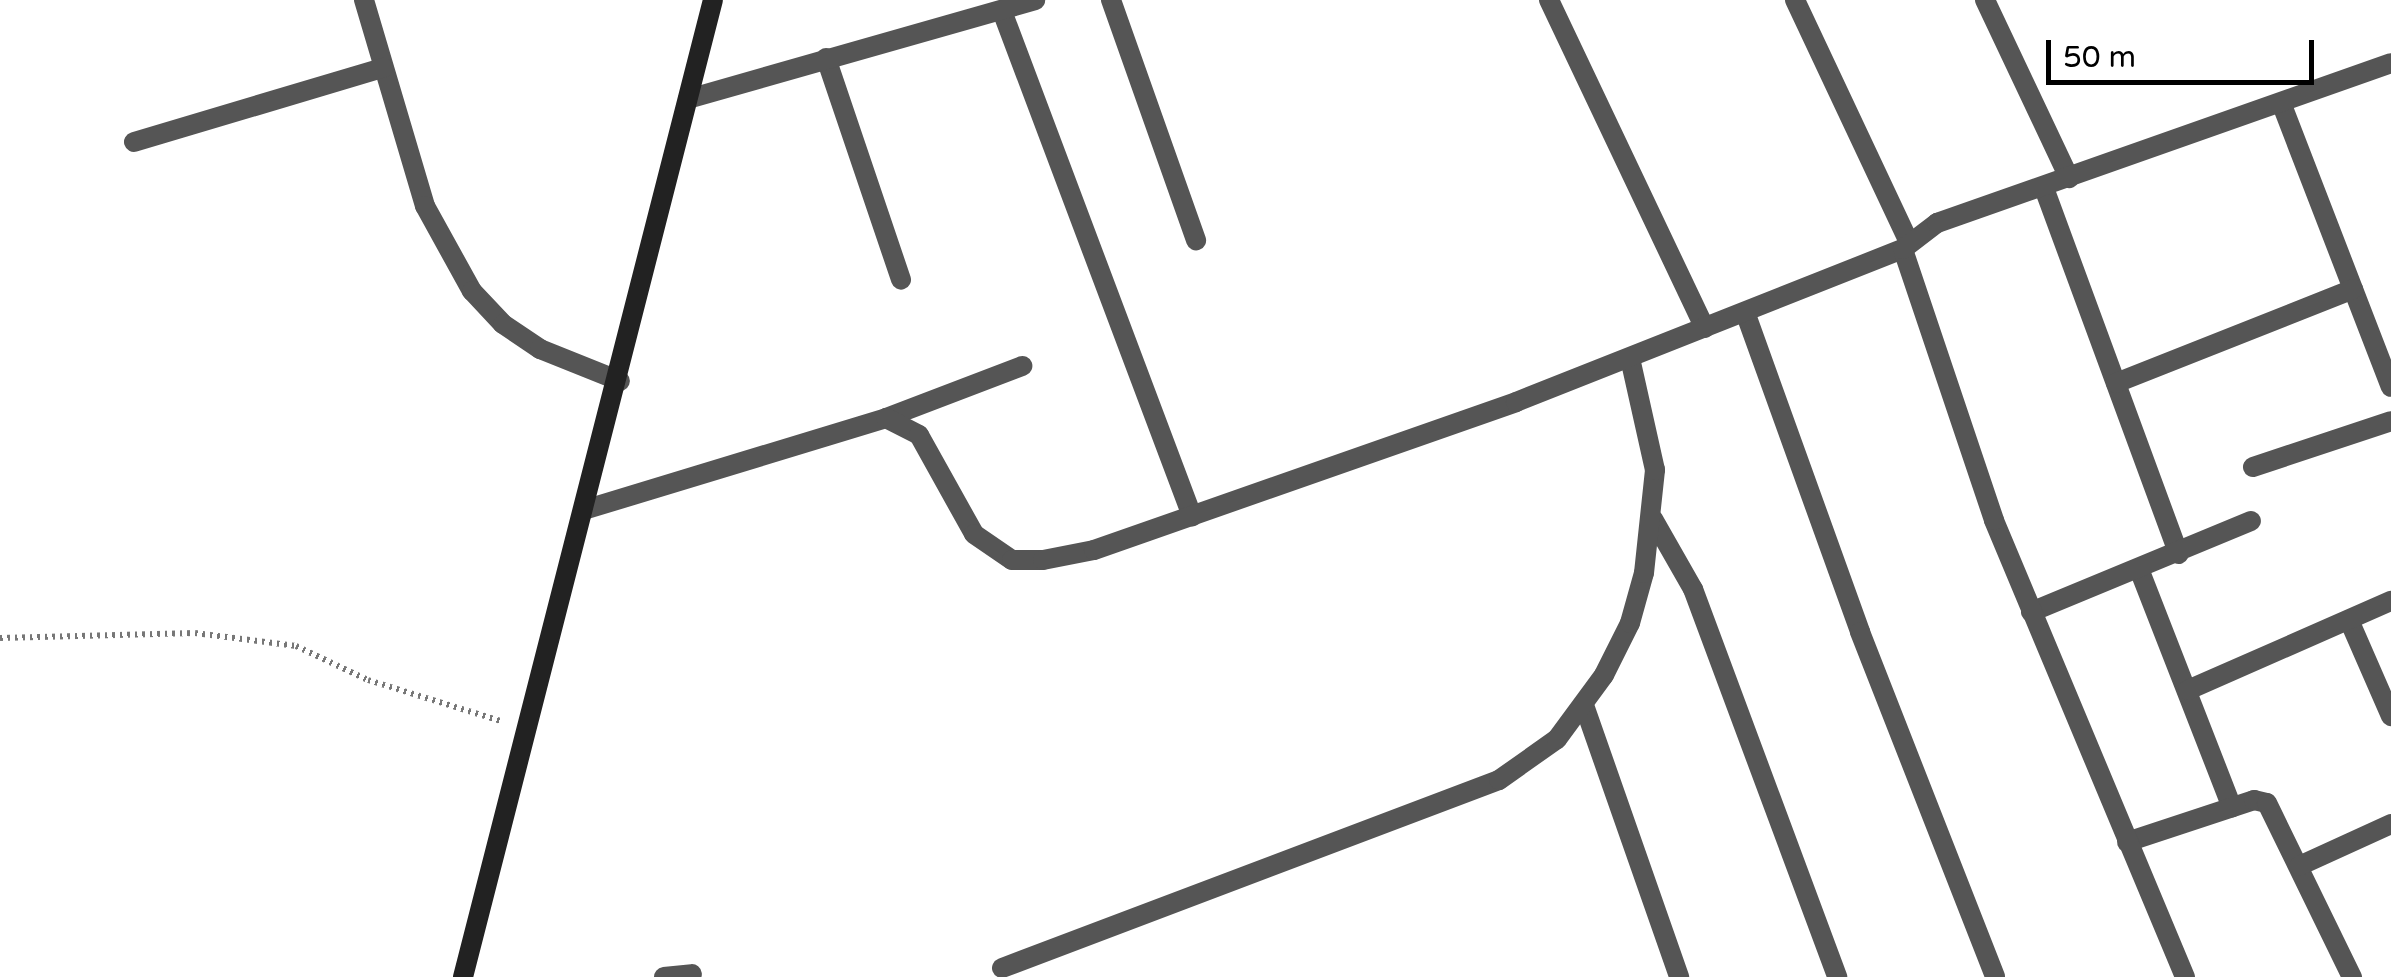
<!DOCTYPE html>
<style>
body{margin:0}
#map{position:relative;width:2391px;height:977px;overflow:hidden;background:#fff;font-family:"Varela Round",sans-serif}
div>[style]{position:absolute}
.path>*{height:6px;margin-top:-3px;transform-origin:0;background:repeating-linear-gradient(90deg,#777 0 2.5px,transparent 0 7.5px)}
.service>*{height:20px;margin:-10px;padding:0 10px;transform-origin:10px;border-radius:10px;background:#555}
.minor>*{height:20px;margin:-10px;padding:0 10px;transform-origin:10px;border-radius:10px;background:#555}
.secondary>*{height:20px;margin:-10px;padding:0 10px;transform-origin:10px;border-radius:10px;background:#222}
span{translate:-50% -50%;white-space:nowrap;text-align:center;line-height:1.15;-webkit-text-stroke:10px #fff;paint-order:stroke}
.scale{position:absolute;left:2046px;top:40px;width:268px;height:45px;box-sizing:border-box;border:5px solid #000;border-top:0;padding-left:12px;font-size:30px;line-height:35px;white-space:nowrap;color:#000;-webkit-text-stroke:8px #fff;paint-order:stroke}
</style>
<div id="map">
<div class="path">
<i style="left:0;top:638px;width:195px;rotate:-1.5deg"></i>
<i style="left:195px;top:633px;width:102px;rotate:7.3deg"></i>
<i style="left:296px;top:646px;width:80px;rotate:25.3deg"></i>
<i style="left:368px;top:680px;width:142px;rotate:17.2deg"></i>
</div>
<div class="service">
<i style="left:1653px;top:519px;width:81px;rotate:60.3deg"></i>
<i style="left:1693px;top:589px;width:414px;rotate:69.6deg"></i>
<i style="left:1585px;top:708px;width:285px;rotate:70.7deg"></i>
<i style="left:1002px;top:968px;width:531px;rotate:-20.72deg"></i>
<i style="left:1499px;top:780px;width:71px;rotate:-35.3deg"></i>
<i style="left:1557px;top:739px;width:79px;rotate:-53.7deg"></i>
<i style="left:1604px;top:675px;width:58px;rotate:-63.4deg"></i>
<i style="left:1630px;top:623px;width:52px;rotate:-74.4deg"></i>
<i style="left:1644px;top:573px;width:104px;rotate:-83.9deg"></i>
<i style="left:1655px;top:470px;width:115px;rotate:-102.6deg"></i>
</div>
<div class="minor">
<i style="left:364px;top:0;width:215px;rotate:73.5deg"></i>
<i style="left:425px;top:206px;width:97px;rotate:61.1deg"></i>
<i style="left:472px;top:291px;width:45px;rotate:46.8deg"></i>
<i style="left:503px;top:324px;width:45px;rotate:34deg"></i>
<i style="left:540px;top:349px;width:86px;rotate:21.8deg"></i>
<i style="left:1111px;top:0;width:255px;rotate:70.5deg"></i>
<i style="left:1549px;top:0;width:363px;rotate:64.6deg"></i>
<i style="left:1795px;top:0;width:268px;rotate:64.8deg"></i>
<i style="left:1985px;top:0;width:197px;rotate:64.7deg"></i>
<i style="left:1002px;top:11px;width:540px;rotate:69.38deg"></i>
<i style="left:826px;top:58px;width:234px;rotate:71.3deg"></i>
<i style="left:688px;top:99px;width:361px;rotate:-15.9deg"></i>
<i style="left:2282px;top:105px;width:302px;rotate:68.9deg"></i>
<i style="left:134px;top:142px;width:260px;rotate:-16.6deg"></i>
<i style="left:2044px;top:188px;width:390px;rotate:69.8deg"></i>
<i style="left:1745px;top:312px;width:340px;rotate:70.2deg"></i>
<i style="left:1860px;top:632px;width:370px;rotate:68.6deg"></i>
<i style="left:2116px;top:383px;width:255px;rotate:-21.6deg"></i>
<i style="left:886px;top:418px;width:146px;rotate:-20.9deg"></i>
<i style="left:2253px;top:467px;width:145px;rotate:-18.4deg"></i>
<i style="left:587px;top:509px;width:313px;rotate:-16.9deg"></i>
<i style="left:886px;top:418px;width:37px;rotate:27deg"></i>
<i style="left:919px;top:435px;width:113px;rotate:60.9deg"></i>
<i style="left:974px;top:534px;width:46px;rotate:34.4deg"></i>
<i style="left:1012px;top:560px;width:31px"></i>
<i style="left:1043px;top:560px;width:52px;rotate:-11.1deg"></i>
<i style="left:1094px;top:550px;width:447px;rotate:-19.3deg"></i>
<i style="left:1516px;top:402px;width:416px;rotate:-21.6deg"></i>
<i style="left:2139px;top:569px;width:256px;rotate:68.7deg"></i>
<i style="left:2031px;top:612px;width:238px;rotate:-22.5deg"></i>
<i style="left:2349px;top:620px;width:105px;rotate:66.4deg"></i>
<i style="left:2188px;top:690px;width:222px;rotate:-23.7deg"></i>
<i style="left:2127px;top:842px;width:134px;rotate:-18.3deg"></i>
<i style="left:2254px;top:800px;width:13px;rotate:13deg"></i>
<i style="left:2267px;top:803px;width:194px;rotate:64deg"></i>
<i style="left:2299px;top:866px;width:101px;rotate:-24.5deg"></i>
<i style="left:664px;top:977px;width:28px;rotate:-6deg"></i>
<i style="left:2185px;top:977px;width:495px;rotate:-112.7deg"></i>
<i style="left:1994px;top:520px;width:286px;rotate:-108.6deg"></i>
<i style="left:1903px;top:249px;width:43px;rotate:-37.4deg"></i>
<i style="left:1937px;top:223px;width:481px;rotate:-19.4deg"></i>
</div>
<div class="secondary">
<i style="left:463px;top:977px;width:1008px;rotate:-75.65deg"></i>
</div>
<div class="scale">50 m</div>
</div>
